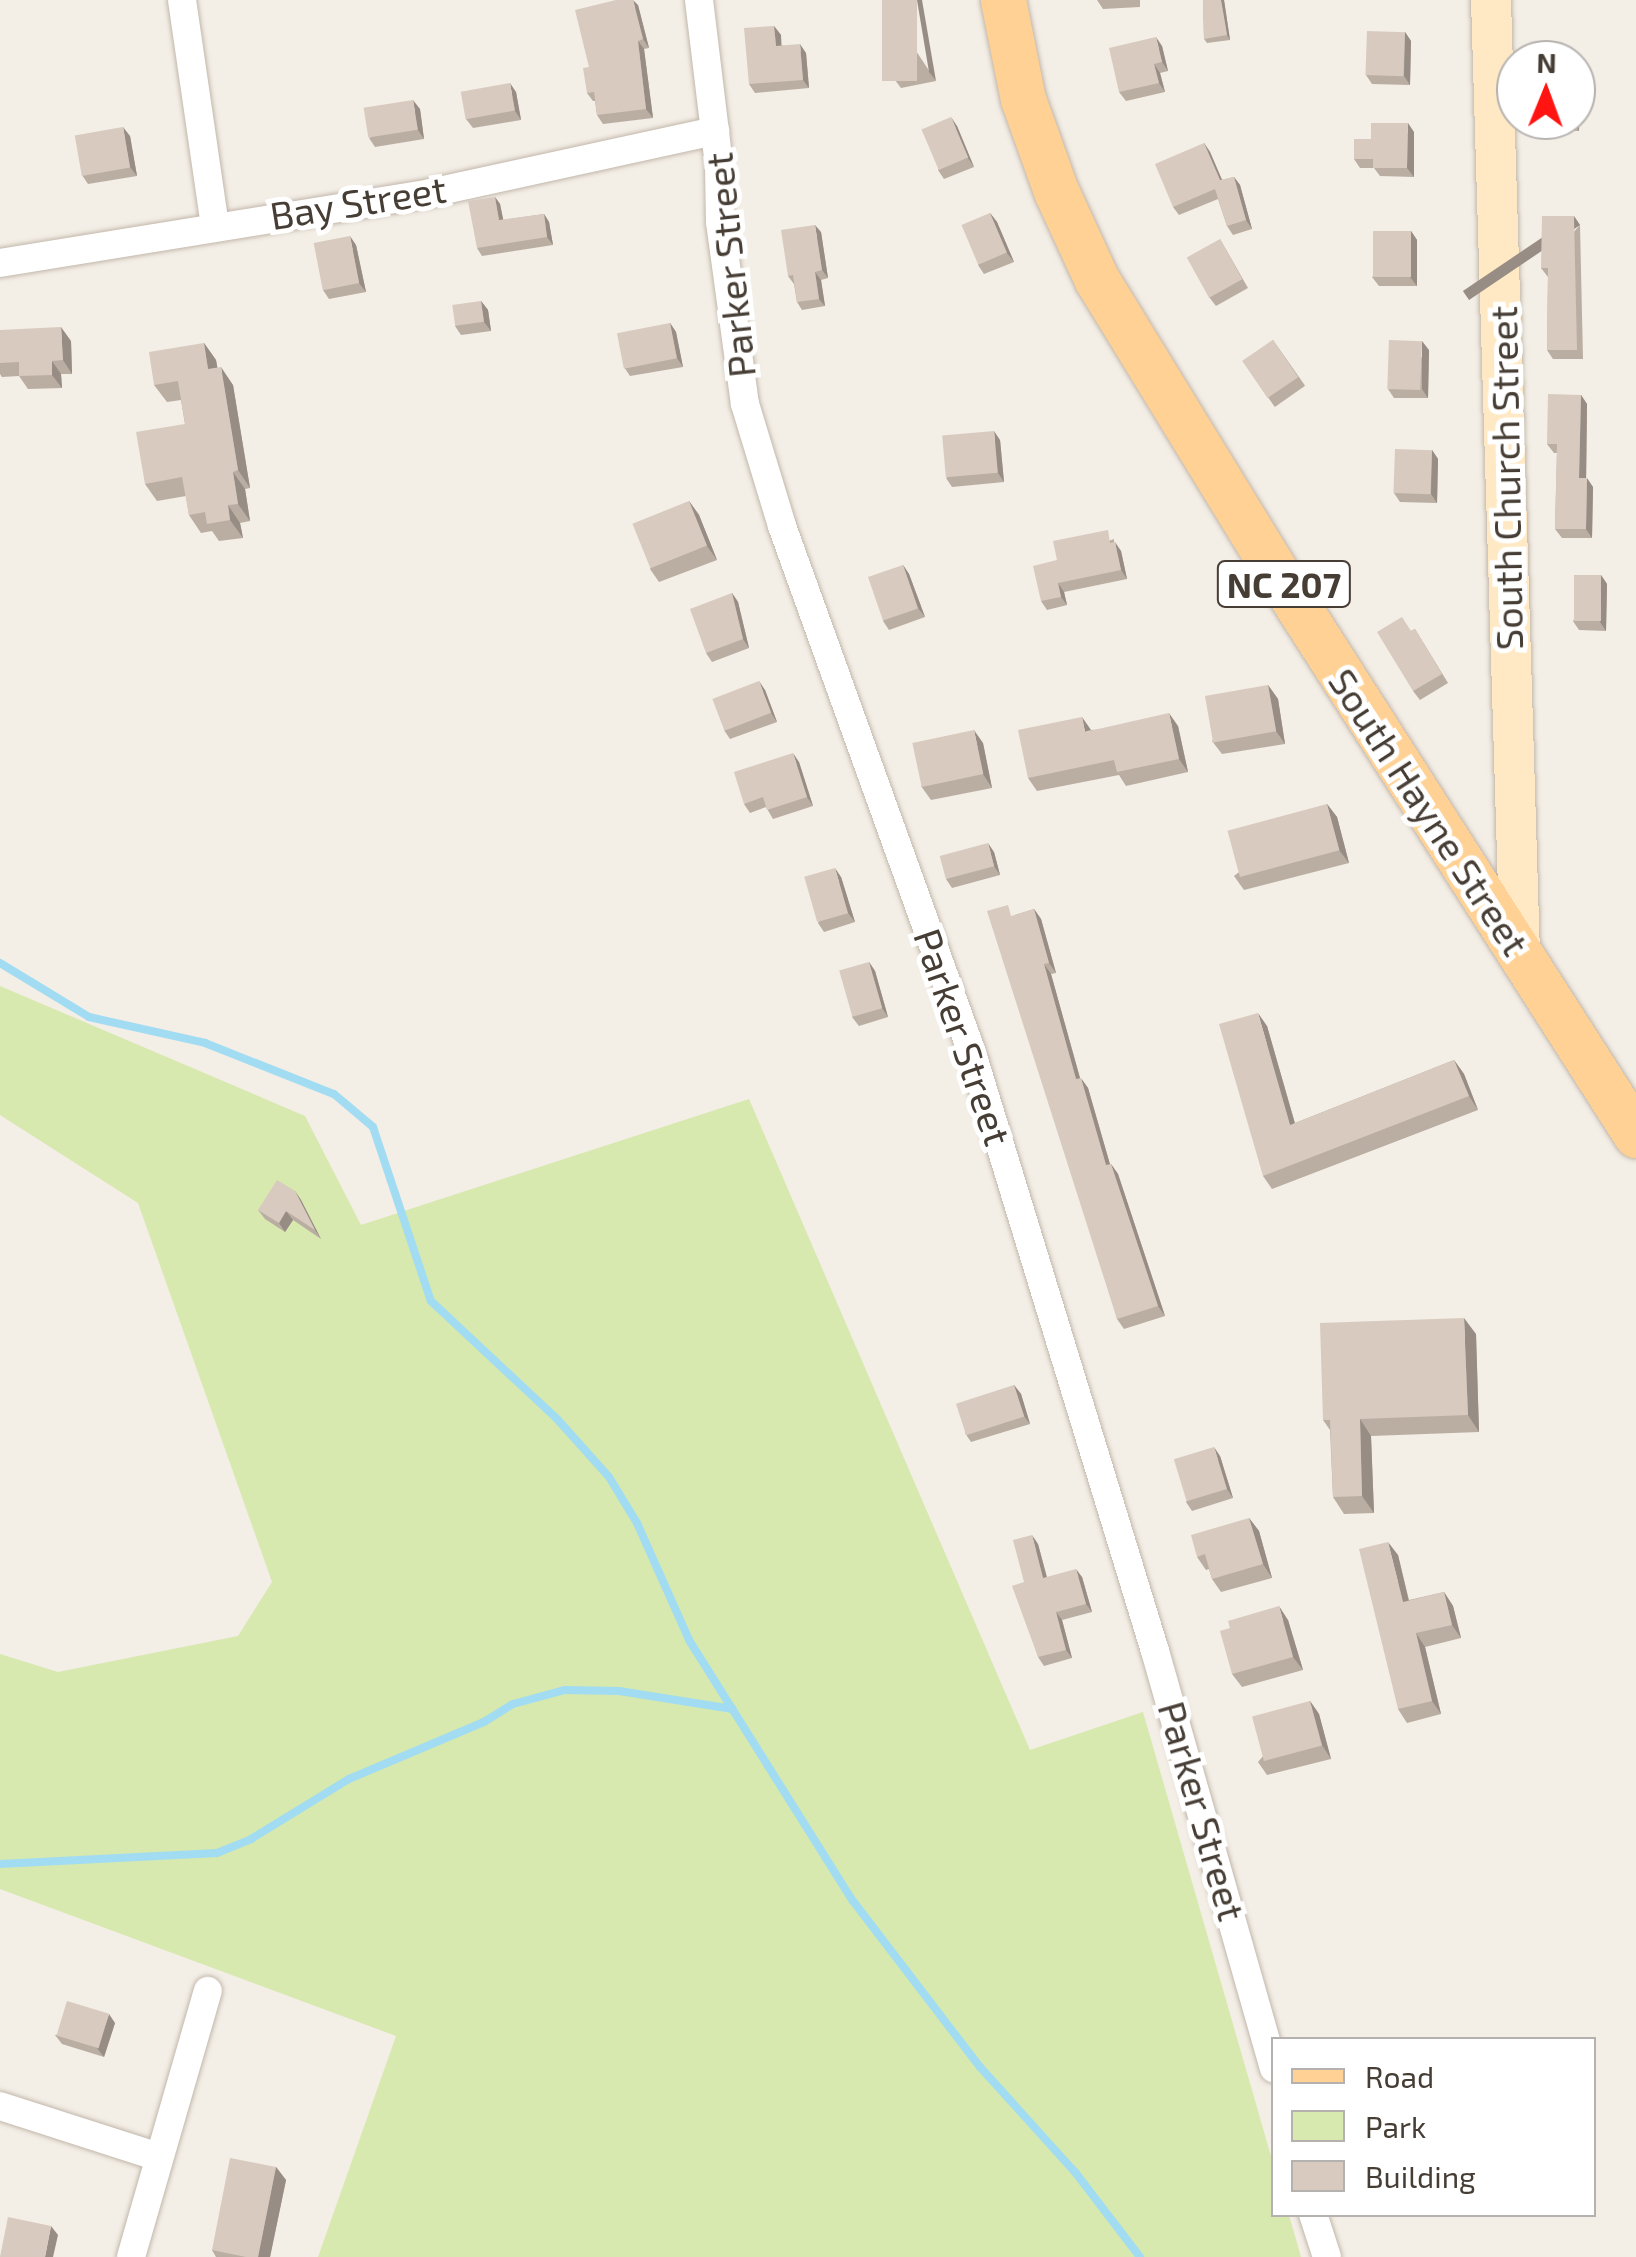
<!DOCTYPE html>
<style>
body{margin:0}
#map{position:relative;width:1636px;height:2257px;overflow:hidden;background:#f3eee6;font-family:"Exo 2",sans-serif}
div>[style]{position:absolute}
.green>*{inset:0;background:#d7e9ae}
.stream>*{height:8px;margin:-4px;padding:0 4px;transform-origin:4px;border-radius:4px;background:#a1dcf2}
.roads{filter:drop-shadow(0 0 2px #c2b7ab) drop-shadow(0 0 2px #c2b7ab)}
.street>*{height:28px;margin:-14px;padding:0 14px;transform-origin:14px;border-radius:14px;background:#fff}
.secondary>*{height:40px;margin:-20px;padding:0 20px;transform-origin:20px;border-radius:20px;background:#ffe9c5}
.primary>*{height:45px;margin:-22.5px;padding:0 22.5px;transform-origin:22.5px;border-radius:22.5px;background:#ffd194}
.wall>*{inset:0;background:#baaea3;transform-origin:0 0}
.shaded-wall>*{inset:0;background:#978d85;transform-origin:0 0}
.building>*{inset:0;background:#d8cabe;transform-origin:0 0}
span{translate:-50% -50%;white-space:nowrap;text-align:center;line-height:1.15;-webkit-text-stroke:10px #fff;paint-order:stroke}
.shield-label span{padding:2px 8px;background:#fff;border:2px solid;border-radius:8px;-webkit-text-stroke-width:0}
.shield-label{font-size:35px;color:#463d35;font-weight:700}
.street-label{font-size:38px;color:#463d35}
.legend{position:absolute;left:1271px;top:2037px;width:325px;height:180px;box-sizing:border-box;background:#fff;border:2px solid #b5b1ae;margin:0;padding:12px 18px;list-style:none;font-size:30px;color:#463d35}
.legend li{display:flex;align-items:center;gap:20px;height:50px}
.legend b{width:50px;border:2px solid #b5b1ae}
.north{position:absolute;left:1496px;top:40px;width:100px;height:100px;box-sizing:border-box;background:#fff;border:2px solid #b5b1ae;border-radius:50%;rotate:1deg;font-size:28px;font-weight:700;line-height:40px;text-align:center;color:#463d35}
.north::after{content:'';display:block;margin:auto;width:35px;height:45px;background:#ff1412;clip-path:polygon(50% 0,100% 100%,50% 72%,0 100%)}
</style>
<div id="map">
<div class="green">
<i style="clip-path:polygon(0 986px,305px 1116px,361px 1225px,749px 1099px,1030px 1750px,1143px 1712px,1273px 2163px,1274px 2214px,1289px 2215px,1301px 2257px,318px 2257px,396px 2036px,0 1889px,0 1654px,58px 1672px,238px 1636px,272px 1582px,138px 1203px,0 1115px)"></i>
</div>
<div class="stream">
<i style="left:0;top:963px;width:104px;rotate:31.2deg"></i>
<i style="left:89px;top:1017px;width:119px;rotate:12.6deg"></i>
<i style="left:205px;top:1043px;width:139px;rotate:21.6deg"></i>
<i style="left:334px;top:1094px;width:51px;rotate:40.2deg"></i>
<i style="left:373px;top:1127px;width:183px;rotate:71.6deg"></i>
<i style="left:431px;top:1301px;width:174px;rotate:43.1deg"></i>
<i style="left:558px;top:1420px;width:76px;rotate:48.2deg"></i>
<i style="left:609px;top:1477px;width:54px;rotate:58.7deg"></i>
<i style="left:637px;top:1523px;width:128px;rotate:66deg"></i>
<i style="left:689px;top:1640px;width:308px;rotate:57.9deg"></i>
<i style="left:853px;top:1901px;width:209px;rotate:52.6deg"></i>
<i style="left:980px;top:2067px;width:142px;rotate:47.9deg"></i>
<i style="left:1075px;top:2172px;width:107px;rotate:52.6deg"></i>
<i style="left:0;top:1864px;width:217px;rotate:-2.9deg"></i>
<i style="left:217px;top:1853px;width:37px;rotate:-22deg"></i>
<i style="left:251px;top:1839px;width:115px;rotate:-31.5deg"></i>
<i style="left:349px;top:1779px;width:147px;rotate:-22.9deg"></i>
<i style="left:484px;top:1722px;width:34px;rotate:-32deg"></i>
<i style="left:513px;top:1704px;width:54px;rotate:-15.1deg"></i>
<i style="left:565px;top:1690px;width:54px;rotate:1.1deg"></i>
<i style="left:619px;top:1691px;width:115px;rotate:9deg"></i>
</div>
<div class="roads">
<div class="street">
<i style="left:182px;top:0;width:229px;rotate:81.7deg"></i>
<i style="left:699px;top:0;width:166px;rotate:83.1deg"></i>
<i style="left:719px;top:165px;width:57px;rotate:89deg"></i>
<i style="left:720px;top:222px;width:184px;rotate:82.2deg"></i>
<i style="left:745px;top:404px;width:127px;rotate:73.1deg"></i>
<i style="left:782px;top:526px;width:557px;rotate:70.17deg"></i>
<i style="left:971px;top:1050px;width:629px;rotate:72.98deg"></i>
<i style="left:1155px;top:1651px;width:434px;rotate:74.1deg"></i>
<i style="left:0;top:263px;width:436px;rotate:-9.2deg"></i>
<i style="left:430px;top:193px;width:292px;rotate:-12.3deg"></i>
<i style="left:0;top:2106px;width:167px;rotate:17.8deg"></i>
<i style="left:1313px;top:2214px;width:45px;rotate:72deg"></i>
<i style="left:131px;top:2257px;width:277px;rotate:-73.9deg"></i>
</div>
<div class="secondary">
<i style="left:1491px;top:0;width:955px;rotate:88.26deg"></i>
</div>
<div class="primary">
<i style="left:1003px;top:0;width:101px;rotate:78.6deg"></i>
<i style="left:1023px;top:99px;width:98px;rotate:70.3deg"></i>
<i style="left:1056px;top:191px;width:98px;rotate:65.3deg"></i>
<i style="left:1097px;top:280px;width:352px;rotate:58.5deg"></i>
<i style="left:1281px;top:580px;width:659px;rotate:57.4deg"></i>
</div>
</div>
<div class="wall">
<i style="clip-path:polygon(882px 0,936px 81px,901px 88px,895px 80px)"></i>
<i style="clip-path:polygon(1097px 0,1140px 0,1140px 7px,1103px 9px)"></i>
<i style="clip-path:polygon(1203px 0,1224px 0,1230px 40px,1207px 43px,1204px 39px)"></i>
<i style="clip-path:polygon(638px 5px,649px 48px,644px 49px,653px 118px,603px 124px,597px 115px,595px 101px,593px 101px,587px 93px,589px 67px)"></i>
<i style="clip-path:polygon(774px 26px,781px 35px,781px 45px,806px 53px,809px 88px,755px 93px,749px 84px)"></i>
<i style="clip-path:polygon(1405px 32px,1411px 41px,1410px 85px,1372px 84px,1366px 75px)"></i>
<i style="clip-path:polygon(1162px 46px,1168px 71px,1160px 73px,1165px 92px,1126px 101px,1119px 92px)"></i>
<i style="clip-path:polygon(1580px 80px,1579px 131px,1548px 130px,1542px 121px)"></i>
<i style="clip-path:polygon(516px 92px,521px 120px,473px 128px,466px 119px)"></i>
<i style="clip-path:polygon(420px 109px,424px 139px,375px 147px,369px 138px)"></i>
<i style="clip-path:polygon(957px 126px,974px 167px,944px 179px,938px 170px)"></i>
<i style="clip-path:polygon(1414px 132px,1414px 177px,1380px 176px,1374px 168px,1360px 168px,1354px 159px,1371px 139px)"></i>
<i style="clip-path:polygon(130px 136px,137px 176px,88px 184px,82px 175px)"></i>
<i style="clip-path:polygon(1204px 143px,1210px 152px,1222px 180px,1234px 177px,1240px 185px,1252px 229px,1233px 235px,1227px 226px,1218px 199px,1179px 215px,1173px 207px)"></i>
<i style="clip-path:polygon(495px 197px,500px 204px,503px 220px,544px 214px,549px 222px,553px 245px,482px 256px,477px 248px)"></i>
<i style="clip-path:polygon(990px 213px,997px 222px,1014px 262px,984px 274px,978px 265px)"></i>
<i style="clip-path:polygon(1580px 225px,1583px 359px,1553px 359px,1547px 350px,1548px 277px,1541px 268px)"></i>
<i style="clip-path:polygon(1411px 231px,1417px 240px,1417px 286px,1379px 286px,1372px 277px)"></i>
<i style="clip-path:polygon(821px 232px,828px 278px,821px 280px,825px 306px,802px 310px,797px 302px,794px 284px,788px 276px)"></i>
<i style="clip-path:polygon(1220px 239px,1248px 288px,1216px 306px,1209px 297px)"></i>
<i style="clip-path:polygon(356px 245px,366px 292px,329px 299px,323px 290px)"></i>
<i style="clip-path:polygon(481px 301px,488px 310px,491px 331px,461px 335px,455px 326px)"></i>
<i style="clip-path:polygon(670px 323px,676px 332px,683px 367px,630px 376px,624px 367px)"></i>
<i style="clip-path:polygon(0 330px,71px 341px,72px 374px,61px 374px,62px 388px,28px 389px,19px 376px,2px 377px,0 374px)"></i>
<i style="left:1273px;top:340px;width:56px;height:37px;rotate:55deg"></i>
<i style="clip-path:polygon(204px 343px,216px 360px,217px 368px,233px 385px,250px 488px,245px 489px,250px 521px,240px 523px,243px 538px,219px 541px,212px 531px,201px 533px,189px 515px,186px 496px,157px 501px,145px 484px,185px 424px,181px 400px,167px 402px,154px 385px)"></i>
<i style="clip-path:polygon(1429px 350px,1428px 398px,1394px 398px,1388px 389px)"></i>
<i style="clip-path:polygon(1581px 395px,1587px 404px,1586px 478px,1593px 487px,1592px 538px,1562px 538px,1555px 529px,1557px 453px,1554px 453px,1547px 444px)"></i>
<i style="clip-path:polygon(1000px 440px,1004px 482px,952px 487px,946px 478px)"></i>
<i style="clip-path:polygon(1432px 450px,1438px 459px,1437px 503px,1400px 502px,1394px 493px)"></i>
<i style="clip-path:polygon(689px 501px,699px 515px,717px 560px,659px 582px,650px 569px)"></i>
<i style="clip-path:polygon(1114px 539px,1114px 543px,1121px 551px,1127px 579px,1064px 592px,1067px 605px,1047px 610px,1041px 601px,1057px 560px)"></i>
<i style="clip-path:polygon(903px 565px,909px 574px,925px 617px,889px 630px,883px 621px)"></i>
<i style="clip-path:polygon(1601px 575px,1607px 584px,1606px 631px,1579px 630px,1573px 621px)"></i>
<i style="clip-path:polygon(732px 593px,738px 602px,749px 648px,712px 662px,706px 653px)"></i>
<i style="clip-path:polygon(1415px 629px,1448px 683px,1420px 700px,1413px 691px,1411px 631px)"></i>
<i style="clip-path:polygon(1268px 685px,1278px 699px,1285px 744px,1222px 754px,1212px 741px)"></i>
<i style="clip-path:polygon(765px 690px,777px 722px,730px 739px,724px 730px)"></i>
<i style="clip-path:polygon(1178px 726px,1188px 772px,1126px 786px,1119px 775px,1037px 791px,1028px 778px,1091px 730px)"></i>
<i style="clip-path:polygon(983px 743px,992px 788px,931px 800px,921px 786px)"></i>
<i style="clip-path:polygon(799px 762px,813px 806px,773px 819px,766px 807px,750px 813px,744px 804px)"></i>
<i style="clip-path:polygon(1327px 804px,1337px 817px,1349px 863px,1244px 890px,1234px 876px)"></i>
<i style="clip-path:polygon(994px 852px,1000px 875px,952px 888px,946px 879px)"></i>
<i style="clip-path:polygon(841px 877px,855px 922px,824px 932px,818px 923px)"></i>
<i style="clip-path:polygon(1034px 909px,1041px 919px,1056px 973px,1051px 974px,1080px 1078px,1088px 1088px,1110px 1164px,1111px 1164px,1118px 1174px,1165px 1316px,1124px 1329px,1117px 1319px,1015px 915px)"></i>
<i style="clip-path:polygon(869px 962px,875px 971px,888px 1017px,859px 1026px,852px 1017px)"></i>
<i style="clip-path:polygon(1267px 1026px,1295px 1123px,1454px 1060px,1464px 1074px,1478px 1110px,1272px 1189px,1263px 1176px)"></i>
<i style="clip-path:polygon(295px 1191px,301px 1200px,321px 1239px,293px 1220px,285px 1232px,265px 1219px,258px 1210px)"></i>
<i style="clip-path:polygon(1476px 1334px,1479px 1432px,1371px 1436px,1374px 1513px,1344px 1514px,1333px 1497px,1330px 1430px,1323px 1420px)"></i>
<i style="clip-path:polygon(1014px 1385px,1021px 1394px,1030px 1424px,971px 1442px,965px 1433px)"></i>
<i style="clip-path:polygon(1220px 1456px,1233px 1498px,1192px 1511px,1186px 1502px)"></i>
<i style="clip-path:polygon(1249px 1518px,1259px 1531px,1272px 1578px,1221px 1592px,1212px 1579px,1209px 1569px,1206px 1570px,1197px 1557px)"></i>
<i style="clip-path:polygon(1038px 1544px,1047px 1577px,1082px 1577px,1092px 1612px,1062px 1620px,1072px 1658px,1044px 1666px,1038px 1657px,1024px 1582px)"></i>
<i style="clip-path:polygon(1398px 1555px,1409px 1600px,1444px 1592px,1453px 1606px,1461px 1638px,1425px 1647px,1441px 1714px,1407px 1723px,1398px 1709px)"></i>
<i style="clip-path:polygon(1288px 1620px,1303px 1670px,1242px 1687px,1232px 1674px,1230px 1628px)"></i>
<i style="clip-path:polygon(1310px 1701px,1319px 1714px,1331px 1759px,1267px 1775px,1258px 1762px)"></i>
<i style="clip-path:polygon(115px 2023px,104px 2057px,62px 2044px,55px 2035px)"></i>
<i style="clip-path:polygon(276px 2167px,286px 2180px,270px 2257px,216px 2257px,212px 2250px)"></i>
</div>
<div class="shaded-wall">
<i style="clip-path:polygon(633px 0,638px 5px,649px 48px,643px 39px)"></i>
<i style="clip-path:polygon(917px 0,922px 0,936px 81px,929px 72px)"></i>
<i style="clip-path:polygon(1221px 0,1224px 0,1230px 40px,1227px 35px)"></i>
<i style="clip-path:polygon(774px 26px,781px 35px,782px 55px,776px 46px)"></i>
<i style="clip-path:polygon(1405px 32px,1411px 41px,1410px 85px,1404px 76px)"></i>
<i style="clip-path:polygon(1156px 37px,1162px 46px,1168px 71px,1162px 62px)"></i>
<i style="clip-path:polygon(638px 41px,644px 49px,653px 118px,646px 109px)"></i>
<i style="clip-path:polygon(800px 44px,806px 53px,809px 88px,803px 80px)"></i>
<i style="clip-path:polygon(1154px 64px,1160px 73px,1165px 92px,1159px 83px)"></i>
<i style="clip-path:polygon(1576px 74px,1580px 80px,1579px 131px,1573px 122px,1573px 120px,1576px 120px)"></i>
<i style="clip-path:polygon(510px 83px,516px 92px,521px 120px,515px 111px)"></i>
<i style="clip-path:polygon(413px 100px,420px 109px,424px 139px,418px 130px)"></i>
<i style="clip-path:polygon(951px 117px,957px 126px,974px 167px,968px 158px)"></i>
<i style="clip-path:polygon(1408px 123px,1414px 132px,1414px 177px,1407px 168px)"></i>
<i style="clip-path:polygon(123px 127px,130px 136px,137px 176px,130px 167px)"></i>
<i style="clip-path:polygon(1204px 143px,1210px 152px,1226px 189px,1220px 180px)"></i>
<i style="clip-path:polygon(1234px 177px,1240px 185px,1252px 229px,1246px 220px)"></i>
<i style="clip-path:polygon(495px 197px,500px 204px,505px 228px,499px 220px)"></i>
<i style="clip-path:polygon(990px 213px,997px 222px,1014px 262px,1007px 253px)"></i>
<i style="clip-path:polygon(544px 214px,549px 222px,553px 245px,547px 237px)"></i>
<i style="left:1574px;top:216px;width:11px;height:134px;rotate:56deg"></i>
<i style="clip-path:polygon(815px 225px,821px 232px,828px 278px,822px 270px)"></i>
<i style="clip-path:polygon(1411px 231px,1417px 240px,1417px 286px,1410px 277px)"></i>
<i style="clip-path:polygon(350px 236px,356px 245px,366px 292px,359px 283px)"></i>
<i style="clip-path:polygon(815px 272px,821px 280px,825px 306px,819px 299px)"></i>
<i style="clip-path:polygon(481px 301px,488px 310px,491px 331px,484px 322px)"></i>
<i style="clip-path:polygon(670px 323px,676px 332px,683px 367px,677px 358px)"></i>
<i style="clip-path:polygon(61px 327px,71px 341px,72px 374px,63px 360px)"></i>
<i style="clip-path:polygon(1422px 341px,1429px 350px,1428px 398px,1422px 389px)"></i>
<i style="clip-path:polygon(204px 343px,216px 360px,221px 387px,208px 369px)"></i>
<i style="clip-path:polygon(52px 361px,61px 374px,62px 388px,52px 375px)"></i>
<i style="clip-path:polygon(221px 367px,233px 385px,250px 488px,238px 470px)"></i>
<i style="clip-path:polygon(1581px 395px,1587px 404px,1586px 487px,1579px 478px)"></i>
<i style="clip-path:polygon(994px 431px,1000px 440px,1004px 482px,998px 473px)"></i>
<i style="clip-path:polygon(1432px 450px,1438px 459px,1437px 503px,1431px 494px)"></i>
<i style="clip-path:polygon(233px 472px,245px 489px,250px 521px,238px 504px)"></i>
<i style="clip-path:polygon(1587px 478px,1593px 487px,1592px 538px,1586px 529px)"></i>
<i style="clip-path:polygon(689px 501px,699px 515px,717px 560px,707px 546px)"></i>
<i style="clip-path:polygon(228px 505px,240px 523px,243px 538px,230px 520px)"></i>
<i style="clip-path:polygon(1115px 542px,1121px 551px,1127px 579px,1121px 570px)"></i>
<i style="clip-path:polygon(903px 565px,909px 574px,925px 617px,918px 608px)"></i>
<i style="clip-path:polygon(1601px 575px,1607px 584px,1606px 631px,1600px 622px)"></i>
<i style="clip-path:polygon(1058px 583px,1064px 592px,1067px 605px,1061px 597px)"></i>
<i style="clip-path:polygon(732px 593px,738px 602px,749px 648px,743px 639px)"></i>
<i style="clip-path:polygon(759px 681px,765px 690px,777px 722px,771px 713px)"></i>
<i style="clip-path:polygon(1268px 685px,1278px 699px,1285px 744px,1276px 731px)"></i>
<i style="clip-path:polygon(1169px 713px,1178px 726px,1188px 772px,1179px 759px)"></i>
<i style="clip-path:polygon(1082px 717px,1091px 730px,1085px 732px)"></i>
<i style="clip-path:polygon(974px 730px,983px 743px,992px 788px,983px 774px)"></i>
<i style="clip-path:polygon(793px 753px,799px 762px,813px 806px,807px 797px)"></i>
<i style="clip-path:polygon(1327px 804px,1337px 817px,1349px 863px,1339px 850px)"></i>
<i style="clip-path:polygon(988px 843px,994px 852px,1000px 875px,994px 866px)"></i>
<i style="clip-path:polygon(835px 868px,841px 877px,855px 922px,848px 913px)"></i>
<i style="clip-path:polygon(1034px 909px,1041px 919px,1056px 973px,1049px 963px)"></i>
<i style="clip-path:polygon(869px 962px,875px 971px,888px 1017px,882px 1008px)"></i>
<i style="clip-path:polygon(1044px 964px,1051px 974px,1083px 1089px,1076px 1079px)"></i>
<i style="clip-path:polygon(1258px 1013px,1267px 1026px,1299px 1138px,1290px 1125px)"></i>
<i style="clip-path:polygon(1454px 1060px,1464px 1074px,1478px 1110px,1469px 1096px)"></i>
<i style="clip-path:polygon(1081px 1078px,1088px 1088px,1113px 1175px,1106px 1165px)"></i>
<i style="clip-path:polygon(1111px 1164px,1118px 1174px,1165px 1316px,1158px 1306px)"></i>
<i style="clip-path:polygon(295px 1191px,301px 1200px,321px 1239px,315px 1230px)"></i>
<i style="clip-path:polygon(286px 1211px,293px 1220px,285px 1232px,279px 1223px)"></i>
<i style="clip-path:polygon(1464px 1318px,1476px 1334px,1479px 1432px,1468px 1415px)"></i>
<i style="clip-path:polygon(1014px 1385px,1021px 1394px,1030px 1424px,1024px 1416px)"></i>
<i style="clip-path:polygon(1360px 1419px,1371px 1436px,1374px 1513px,1362px 1496px)"></i>
<i style="clip-path:polygon(1214px 1447px,1220px 1456px,1233px 1498px,1227px 1489px)"></i>
<i style="clip-path:polygon(1249px 1518px,1259px 1531px,1272px 1578px,1263px 1564px)"></i>
<i style="clip-path:polygon(1032px 1535px,1038px 1544px,1049px 1586px,1043px 1578px)"></i>
<i style="clip-path:polygon(1388px 1542px,1398px 1555px,1412px 1615px,1403px 1602px)"></i>
<i style="clip-path:polygon(1076px 1569px,1082px 1577px,1092px 1612px,1086px 1604px)"></i>
<i style="clip-path:polygon(1444px 1592px,1453px 1606px,1461px 1638px,1452px 1625px)"></i>
<i style="clip-path:polygon(1279px 1606px,1288px 1620px,1303px 1670px,1293px 1657px)"></i>
<i style="clip-path:polygon(1056px 1612px,1062px 1620px,1072px 1658px,1066px 1650px)"></i>
<i style="clip-path:polygon(1416px 1633px,1425px 1647px,1441px 1714px,1432px 1701px)"></i>
<i style="clip-path:polygon(1310px 1701px,1319px 1714px,1331px 1759px,1322px 1745px)"></i>
<i style="clip-path:polygon(109px 2014px,115px 2023px,104px 2057px,97px 2048px)"></i>
<i style="clip-path:polygon(276px 2167px,286px 2180px,270px 2257px,258px 2257px)"></i>
<i style="clip-path:polygon(51px 2226px,58px 2235px,53px 2257px,45px 2257px)"></i>
</div>
<div class="building">
<i style="clip-path:polygon(616px 0,633px 0,643px 39px,638px 41px,646px 109px,597px 115px,594px 92px,587px 93px,583px 68px,589px 67px,575px 10px)"></i>
<i style="left:882px;top:0;width:35px;height:81px"></i>
<i style="clip-path:polygon(1203px 0,1221px 0,1227px 35px,1204px 39px)"></i>
<i style="clip-path:polygon(774px 26px,776px 46px,800px 44px,803px 80px,749px 84px,744px 28px)"></i>
<i style="left:1367px;top:31px;width:38px;height:44px;rotate:2deg"></i>
<i style="clip-path:polygon(1156px 37px,1162px 62px,1154px 64px,1159px 83px,1119px 92px,1109px 48px)"></i>
<i style="left:510px;top:83px;width:28px;height:50px;rotate:80deg"></i>
<i style="left:413px;top:100px;width:30px;height:50px;rotate:81deg"></i>
<i style="left:951px;top:117px;width:44px;height:32px;rotate:67deg"></i>
<i style="clip-path:polygon(1542px 120px,1573px 120px,1573px 122px,1542px 121px)"></i>
<i style="clip-path:polygon(1371px 123px,1408px 123px,1407px 168px,1373px 168px,1373px 159px,1354px 159px,1354px 139px,1371px 139px)"></i>
<i style="left:123px;top:127px;width:41px;height:49px;rotate:80deg"></i>
<i style="clip-path:polygon(1204px 143px,1220px 180px,1234px 177px,1246px 220px,1227px 226px,1215px 189px,1173px 207px,1155px 164px)"></i>
<i style="clip-path:polygon(495px 197px,499px 220px,544px 214px,547px 237px,477px 248px,468px 201px)"></i>
<i style="left:990px;top:213px;width:43px;height:31px;rotate:67deg"></i>
<i style="clip-path:polygon(1542px 216px,1574px 216px,1577px 350px,1547px 350px,1548px 268px,1541px 268px)"></i>
<i style="clip-path:polygon(815px 225px,822px 270px,815px 272px,819px 299px,797px 302px,793px 275px,788px 276px,781px 230px)"></i>
<i style="left:1373px;top:231px;width:38px;height:46px"></i>
<i style="left:350px;top:236px;width:48px;height:37px;rotate:79deg"></i>
<i style="left:1220px;top:239px;width:46px;height:38px;rotate:61deg"></i>
<i style="left:481px;top:301px;width:21px;height:29px;rotate:82deg"></i>
<i style="left:670px;top:323px;width:36px;height:54px;rotate:79deg"></i>
<i style="clip-path:polygon(61px 327px,63px 360px,52px 361px,52px 375px,19px 376px,19px 362px,0 363px,0 330px)"></i>
<i style="left:1273px;top:340px;width:45px;height:37px;rotate:56deg"></i>
<i style="left:1389px;top:340px;width:33px;height:49px;rotate:2deg"></i>
<i style="clip-path:polygon(204px 343px,208px 369px,221px 367px,238px 470px,233px 472px,238px 504px,228px 505px,230px 520px,207px 524px,205px 512px,189px 515px,182px 477px,145px 484px,136px 432px,185px 424px,178px 381px,154px 385px,149px 352px)"></i>
<i style="clip-path:polygon(1548px 394px,1581px 395px,1579px 478px,1587px 478px,1586px 529px,1555px 529px,1557px 444px,1547px 444px)"></i>
<i style="left:994px;top:431px;width:42px;height:52px;rotate:85deg"></i>
<i style="left:1395px;top:449px;width:37px;height:44px;rotate:2deg"></i>
<i style="left:689px;top:501px;width:48px;height:61px;rotate:68deg"></i>
<i style="clip-path:polygon(1108px 530px,1110px 543px,1115px 542px,1121px 570px,1058px 583px,1061px 597px,1041px 601px,1033px 566px,1057px 560px,1053px 541px)"></i>
<i style="left:903px;top:565px;width:46px;height:37px;rotate:71deg"></i>
<i style="left:1574px;top:575px;width:27px;height:46px"></i>
<i style="clip-path:polygon(732px 593px,743px 639px,706px 653px,690px 609px)"></i>
<i style="clip-path:polygon(1402px 617px,1411px 631px,1415px 629px,1442px 674px,1413px 691px,1377px 632px)"></i>
<i style="left:759px;top:681px;width:34px;height:50px;rotate:69deg"></i>
<i style="left:1268px;top:685px;width:47px;height:64px;rotate:80deg"></i>
<i style="clip-path:polygon(1169px 713px,1179px 759px,1117px 772px,1114px 760px,1028px 778px,1018px 730px,1082px 717px,1085px 732px)"></i>
<i style="left:974px;top:730px;width:45px;height:63px;rotate:78deg"></i>
<i style="clip-path:polygon(793px 753px,807px 797px,767px 810px,763px 797px,744px 804px,734px 772px)"></i>
<i style="left:1327px;top:804px;width:48px;height:103px;rotate:75deg"></i>
<i style="left:988px;top:843px;width:24px;height:50px;rotate:75deg"></i>
<i style="left:835px;top:868px;width:47px;height:32px;rotate:74deg"></i>
<i style="clip-path:polygon(1008px 905px,1011px 916px,1034px 909px,1049px 963px,1044px 964px,1076px 1079px,1081px 1078px,1106px 1165px,1111px 1164px,1158px 1306px,1117px 1319px,987px 911px)"></i>
<i style="left:869px;top:962px;width:48px;height:31px;rotate:74deg"></i>
<i style="clip-path:polygon(1258px 1013px,1290px 1125px,1454px 1060px,1469px 1096px,1263px 1176px,1219px 1024px)"></i>
<i style="clip-path:polygon(277px 1180px,295px 1191px,315px 1230px,286px 1211px,279px 1223px,258px 1210px)"></i>
<i style="clip-path:polygon(1464px 1318px,1468px 1415px,1360px 1419px,1362px 1496px,1333px 1497px,1330px 1420px,1323px 1420px,1320px 1323px)"></i>
<i style="left:1014px;top:1385px;width:33px;height:61px;rotate:72deg"></i>
<i style="left:1214px;top:1447px;width:44px;height:42px;rotate:73deg"></i>
<i style="clip-path:polygon(1249px 1518px,1263px 1564px,1212px 1579px,1205px 1554px,1197px 1557px,1191px 1535px)"></i>
<i style="clip-path:polygon(1032px 1535px,1043px 1578px,1076px 1569px,1086px 1604px,1056px 1612px,1066px 1650px,1038px 1657px,1012px 1586px,1024px 1582px,1013px 1540px)"></i>
<i style="clip-path:polygon(1388px 1542px,1403px 1602px,1444px 1592px,1452px 1625px,1416px 1633px,1432px 1701px,1398px 1709px,1359px 1549px)"></i>
<i style="clip-path:polygon(1279px 1606px,1293px 1657px,1232px 1674px,1220px 1631px,1230px 1628px,1228px 1621px)"></i>
<i style="left:1310px;top:1701px;width:46px;height:60px;rotate:75deg"></i>
<i style="left:67px;top:2001px;width:44px;height:36px;rotate:17deg"></i>
<i style="clip-path:polygon(230px 2158px,276px 2167px,258px 2257px,246px 2257px,212px 2250px)"></i>
<i style="clip-path:polygon(8px 2217px,51px 2226px,45px 2257px,0 2257px)"></i>
</div>
<div class="shield-label">
<span style="left:1284px;top:584px">NC 207</span>
</div>
<div class="street-label">
<span style="left:358px;top:202px;rotate:-9deg">Bay Street</span>
<span style="left:730px;top:265px;rotate:-96deg">Parker Street</span>
<span style="left:1506px;top:478px;rotate:-91deg">South Church Street</span>
<span style="left:1429px;top:812px;rotate:57deg">South Hayne Street</span>
<span style="left:963px;top:1037px;rotate:71deg">Parker Street</span>
<span style="left:1202px;top:1811px;rotate:74deg">Parker Street</span>
</div>
<ul class="legend">
<li><b style="height:12px;background:#ffd194"></b>Road</li>
<li><b style="height:28px;background:#d7e9ae"></b>Park</li>
<li><b style="height:28px;background:#d8cabe"></b>Building</li>
</ul>
<div class="north">N</div>
</div>
